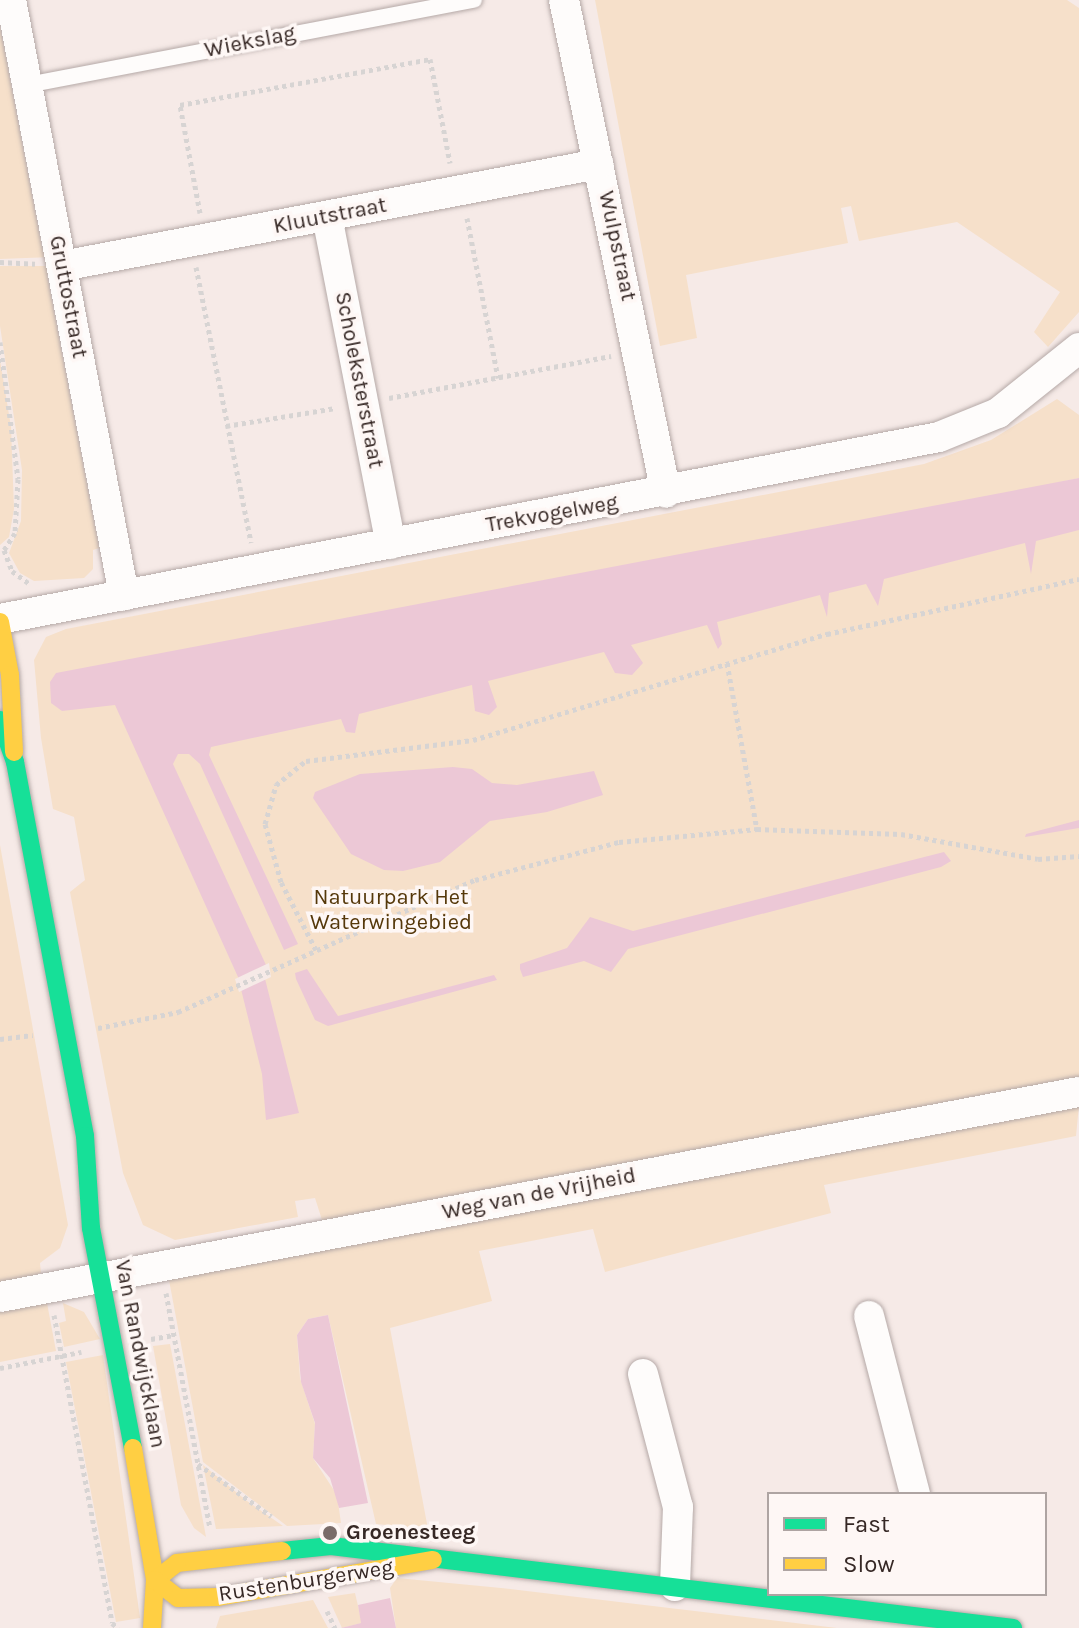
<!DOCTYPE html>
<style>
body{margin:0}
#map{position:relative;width:1079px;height:1628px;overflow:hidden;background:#f6eae7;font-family:Karla,sans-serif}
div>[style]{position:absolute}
.green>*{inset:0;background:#f6e0ca}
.water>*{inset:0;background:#ecc8d6}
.pier>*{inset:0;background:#f6eae7}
.path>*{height:5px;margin-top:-2.5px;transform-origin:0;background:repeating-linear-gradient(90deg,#d7d4d3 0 4px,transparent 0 8px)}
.roads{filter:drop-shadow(0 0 2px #b5a9a7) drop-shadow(0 0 2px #b5a9a7)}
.lane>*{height:16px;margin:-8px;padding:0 8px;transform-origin:8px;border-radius:8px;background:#fefcfb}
.street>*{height:30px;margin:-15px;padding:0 15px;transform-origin:15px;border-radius:15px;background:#fefcfb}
.fast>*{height:18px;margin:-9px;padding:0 9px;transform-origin:9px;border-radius:9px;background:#16e098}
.slow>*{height:18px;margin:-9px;padding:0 9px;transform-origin:9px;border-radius:9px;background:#ffcf43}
.dots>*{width:22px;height:22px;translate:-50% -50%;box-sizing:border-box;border:4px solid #fef7f5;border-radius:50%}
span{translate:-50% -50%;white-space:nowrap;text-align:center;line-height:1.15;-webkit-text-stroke:7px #fef7f5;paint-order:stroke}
.street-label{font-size:22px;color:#362825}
.park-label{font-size:22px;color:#55380a}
.poi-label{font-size:22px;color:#362825;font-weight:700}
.left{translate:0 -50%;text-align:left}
.legend{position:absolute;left:767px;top:1492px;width:280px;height:104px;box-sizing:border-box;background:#fef7f5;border:2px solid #aea4a2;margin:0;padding:10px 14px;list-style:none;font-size:24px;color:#362825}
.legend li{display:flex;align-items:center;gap:16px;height:40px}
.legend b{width:40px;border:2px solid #aea4a2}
</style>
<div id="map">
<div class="green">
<i style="clip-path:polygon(595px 0,1067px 0,1079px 8px,1079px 312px,1048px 347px,1034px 332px,1060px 292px,957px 222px,859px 241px,851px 206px,841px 208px,848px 243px,686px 275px,697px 338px,660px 346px)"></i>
<i style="clip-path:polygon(0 27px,42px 248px,52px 257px,0 259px)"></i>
<i style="clip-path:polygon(0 266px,54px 266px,47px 275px,99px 548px,93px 550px,93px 569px,84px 578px,34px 581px,20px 573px,9px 553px,21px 521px,22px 470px,0 326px)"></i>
<i style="clip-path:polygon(0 360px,11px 427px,14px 509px,9px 537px,0 545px)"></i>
<i style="clip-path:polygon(1057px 399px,1079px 415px,1079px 478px,952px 505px,1079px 484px,1079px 1079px,323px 1223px,315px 1198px,295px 1201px,298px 1217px,175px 1240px,143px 1225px,123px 1173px,70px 892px,85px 880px,74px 817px,53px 809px,41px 738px,34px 660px,46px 637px,66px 629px,924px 464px,991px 440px)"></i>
<i style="clip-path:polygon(0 845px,68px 1225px,60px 1248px,40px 1263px,41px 1273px,0 1285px)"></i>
<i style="clip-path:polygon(1079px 1105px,1076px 1136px,824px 1185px,831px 1213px,605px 1272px,593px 1229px,479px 1251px,492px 1301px,390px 1328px,428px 1529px,376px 1524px,328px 1315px,308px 1319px,297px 1335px,300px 1378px,315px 1424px,313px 1458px,337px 1495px,341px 1523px,287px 1526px,203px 1462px,169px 1280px)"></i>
<i style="clip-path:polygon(47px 1303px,56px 1351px,0 1362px,0 1311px)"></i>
<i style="clip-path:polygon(63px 1303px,84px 1312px,100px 1339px,64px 1347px,59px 1323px,66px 1321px)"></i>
<i style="clip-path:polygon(170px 1344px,206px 1537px,194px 1528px,181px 1505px,153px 1346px)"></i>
<i style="clip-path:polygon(103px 1355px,140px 1618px,116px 1622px,66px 1362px)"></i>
<i style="clip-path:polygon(203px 1465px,247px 1501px,283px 1526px,216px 1529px)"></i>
<i style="clip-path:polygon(397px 1578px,501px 1588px,837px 1628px,396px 1628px,390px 1588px)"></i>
<i style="clip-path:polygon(355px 1593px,362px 1623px,342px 1628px,328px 1597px)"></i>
<i style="clip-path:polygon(313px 1600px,328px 1628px,216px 1628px,220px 1616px)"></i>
</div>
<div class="water">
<i style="clip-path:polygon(1079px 478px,1079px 530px,1036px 541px,1031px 574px,1025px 543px,884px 579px,878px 606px,866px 584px,829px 593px,827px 617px,820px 595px,717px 622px,722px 644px,718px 649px,707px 625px,631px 645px,643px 663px,632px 675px,615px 673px,604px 652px,488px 681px,497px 707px,489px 715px,475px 711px,472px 685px,359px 714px,355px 733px,346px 732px,341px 719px,211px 747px,209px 755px,298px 944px,284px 950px,200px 764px,189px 754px,178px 754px,173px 764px,266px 965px,262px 967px,299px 1113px,266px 1120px,262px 1074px,238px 977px,115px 705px,62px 711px,51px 703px,50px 682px,56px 673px)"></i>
<i style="clip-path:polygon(453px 767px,472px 769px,492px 783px,517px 785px,594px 771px,603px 795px,547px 812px,490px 821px,440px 862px,403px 871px,384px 870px,351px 854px,313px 798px,315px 792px,360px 774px)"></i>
<i style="clip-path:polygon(1079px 820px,1079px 828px,1025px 837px,1026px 834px)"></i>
<i style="clip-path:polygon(944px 852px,951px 861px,941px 867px,628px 949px,611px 972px,584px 961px,523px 977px,520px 969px,520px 964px,567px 948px,590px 917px,633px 931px)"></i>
<i style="clip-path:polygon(307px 969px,338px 1016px,494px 975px,497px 980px,328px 1026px,315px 1020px,296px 979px,295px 973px)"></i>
<i style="clip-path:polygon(328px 1315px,368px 1503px,339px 1508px,330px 1478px,313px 1458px,315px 1423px,301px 1382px,297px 1335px,308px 1319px)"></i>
<i style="clip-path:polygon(390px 1598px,396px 1628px,341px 1628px,361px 1623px,358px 1605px)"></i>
</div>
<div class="pier">
<i style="clip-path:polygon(269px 963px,271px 977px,239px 992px,235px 979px)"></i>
</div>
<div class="path">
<i style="left:200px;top:213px;width:110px;rotate:-100.5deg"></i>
<i style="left:180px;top:105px;width:254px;rotate:-10.4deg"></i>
<i style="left:430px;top:59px;width:106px;rotate:79.1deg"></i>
<i style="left:467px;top:218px;width:163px;rotate:79deg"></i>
<i style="left:0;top:262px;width:35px;rotate:3deg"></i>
<i style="left:196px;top:267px;width:281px;rotate:78.7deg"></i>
<i style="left:0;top:342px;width:138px;rotate:82.5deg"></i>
<i style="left:18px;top:479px;width:54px;rotate:93.2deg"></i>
<i style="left:15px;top:533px;width:20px;rotate:123deg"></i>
<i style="left:4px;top:550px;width:22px;rotate:69deg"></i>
<i style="left:12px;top:571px;width:22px;rotate:36deg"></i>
<i style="left:389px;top:398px;width:226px;rotate:-10.7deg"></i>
<i style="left:226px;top:426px;width:111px;rotate:-9.3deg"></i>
<i style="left:727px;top:663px;width:169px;rotate:79.8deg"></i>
<i style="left:316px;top:950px;width:76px;rotate:-117.2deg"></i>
<i style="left:281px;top:882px;width:60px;rotate:-105.4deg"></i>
<i style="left:265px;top:824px;width:41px;rotate:-74.2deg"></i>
<i style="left:276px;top:785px;width:38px;rotate:-39deg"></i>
<i style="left:306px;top:761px;width:168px;rotate:-7.2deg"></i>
<i style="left:473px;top:740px;width:370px;rotate:-16.7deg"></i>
<i style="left:827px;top:634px;width:258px;rotate:-12.3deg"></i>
<i style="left:98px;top:1028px;width:82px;rotate:-11.3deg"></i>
<i style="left:178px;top:1012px;width:325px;rotate:-24deg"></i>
<i style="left:475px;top:880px;width:149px;rotate:-14.8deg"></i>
<i style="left:619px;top:842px;width:139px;rotate:-5.4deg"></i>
<i style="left:757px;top:829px;width:144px;rotate:2deg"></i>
<i style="left:901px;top:834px;width:139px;rotate:10.3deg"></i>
<i style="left:1038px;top:859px;width:41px;rotate:-4.2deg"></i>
<i style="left:0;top:1039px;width:33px;rotate:-7deg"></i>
<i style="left:166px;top:1293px;width:238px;rotate:79.4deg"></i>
<i style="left:54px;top:1315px;width:313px;rotate:79.3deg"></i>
<i style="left:112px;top:1623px;width:8px;rotate:40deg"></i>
<i style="left:151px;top:1339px;width:23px;rotate:-10deg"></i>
<i style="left:0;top:1368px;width:83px;rotate:-11.2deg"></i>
<i style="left:198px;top:1464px;width:90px;rotate:35.5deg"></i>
<i style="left:327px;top:1611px;width:19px;rotate:65deg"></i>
</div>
<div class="roads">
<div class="lane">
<i style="left:27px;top:85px;width:455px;rotate:-10.8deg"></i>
</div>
<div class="street">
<i style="left:11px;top:0;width:606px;rotate:79.25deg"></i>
<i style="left:564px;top:0;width:503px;rotate:78.31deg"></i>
<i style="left:327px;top:216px;width:334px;rotate:79deg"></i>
<i style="left:62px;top:266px;width:546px;rotate:-10.77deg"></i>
<i style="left:0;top:619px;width:956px;rotate:-10.97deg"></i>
<i style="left:939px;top:437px;width:64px;rotate:-22.1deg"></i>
<i style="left:998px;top:413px;width:104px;rotate:-38.7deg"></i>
<i style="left:0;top:1297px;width:1098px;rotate:-10.76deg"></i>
<i style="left:869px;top:1316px;width:184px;rotate:75.5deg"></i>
<i style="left:643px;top:1374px;width:138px;rotate:75.3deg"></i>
<i style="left:678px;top:1507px;width:79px;rotate:92.2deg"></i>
</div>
<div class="fast">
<i style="left:0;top:720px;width:45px;rotate:70.3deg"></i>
<i style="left:15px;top:762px;width:380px;rotate:79.4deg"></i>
<i style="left:85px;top:1136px;width:92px;rotate:86.3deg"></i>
<i style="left:91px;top:1228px;width:224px;rotate:79.2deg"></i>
<i style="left:282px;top:1551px;width:49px;rotate:-5.8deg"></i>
<i style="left:331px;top:1546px;width:687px;rotate:6.86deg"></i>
</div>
<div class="slow">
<i style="left:0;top:622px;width:54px;rotate:79.3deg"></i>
<i style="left:10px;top:675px;width:77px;rotate:87deg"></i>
<i style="left:133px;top:1448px;width:134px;rotate:80.5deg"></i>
<i style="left:155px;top:1580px;width:48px;rotate:93.6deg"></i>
<i style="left:282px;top:1551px;width:106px;rotate:173.5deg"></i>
<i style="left:177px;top:1563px;width:28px;rotate:142deg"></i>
<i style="left:155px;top:1580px;width:29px;rotate:38deg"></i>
<i style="left:178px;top:1598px;width:40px;rotate:-1.4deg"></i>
<i style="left:218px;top:1597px;width:218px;rotate:-9.8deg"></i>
</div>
</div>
<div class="dots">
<i style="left:330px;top:1533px;background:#796c69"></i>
</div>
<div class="street-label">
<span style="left:250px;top:42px;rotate:-11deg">Wiekslag</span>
<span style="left:330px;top:216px;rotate:-11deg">Kluutstraat</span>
<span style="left:617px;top:246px;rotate:78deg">Wulpstraat</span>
<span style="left:68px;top:297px;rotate:79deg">Gruttostraat</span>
<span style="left:359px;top:380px;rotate:79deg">Scholeksterstraat</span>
<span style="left:552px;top:514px;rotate:-10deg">Trekvogelweg</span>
<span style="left:539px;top:1194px;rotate:-11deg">Weg van de Vrijheid</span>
<span style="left:140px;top:1354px;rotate:79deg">Van Randwijcklaan</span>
<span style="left:306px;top:1581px;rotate:-9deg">Rustenburgerweg</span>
</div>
<div class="park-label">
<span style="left:391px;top:910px">Natuurpark Het<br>Waterwingebied</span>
</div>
<div class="poi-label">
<span class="left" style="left:346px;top:1533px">Groenesteeg</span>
</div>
<ul class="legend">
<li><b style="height:10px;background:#16e098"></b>Fast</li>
<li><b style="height:10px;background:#ffcf43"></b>Slow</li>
</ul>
</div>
